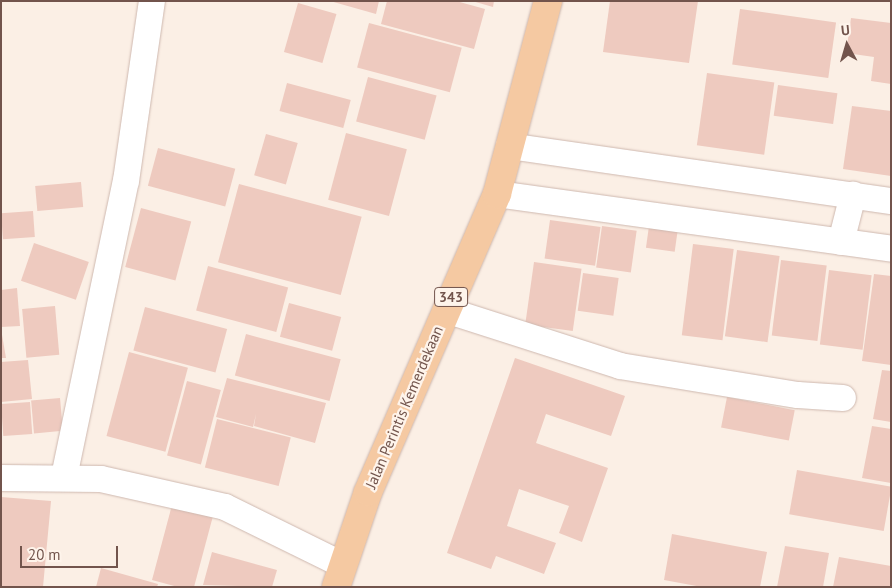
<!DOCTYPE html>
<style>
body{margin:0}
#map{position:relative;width:892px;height:588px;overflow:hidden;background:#fbefe5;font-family:"PT Sans",sans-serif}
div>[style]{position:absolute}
.building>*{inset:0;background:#eecabf;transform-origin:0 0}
.roads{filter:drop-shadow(0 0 1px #ceb8af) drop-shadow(0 0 1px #ceb8af)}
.street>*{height:26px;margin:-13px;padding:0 13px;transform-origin:13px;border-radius:13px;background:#fff}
.primary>*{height:28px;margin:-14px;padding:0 14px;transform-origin:14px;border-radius:14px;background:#f5c9a2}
span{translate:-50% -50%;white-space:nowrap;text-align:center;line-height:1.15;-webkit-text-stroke:4.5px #fef4eb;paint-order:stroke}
.shield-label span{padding:1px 4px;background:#fef4eb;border:1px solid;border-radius:4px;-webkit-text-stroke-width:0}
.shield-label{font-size:14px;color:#72544c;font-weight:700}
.street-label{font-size:15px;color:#72544c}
.frame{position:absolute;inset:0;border:2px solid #72544c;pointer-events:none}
.north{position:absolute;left:822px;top:20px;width:50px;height:50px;-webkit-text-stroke:4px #fef4eb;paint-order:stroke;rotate:354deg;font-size:14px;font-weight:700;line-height:20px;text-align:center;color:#72544c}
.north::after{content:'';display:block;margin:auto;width:18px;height:22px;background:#72544c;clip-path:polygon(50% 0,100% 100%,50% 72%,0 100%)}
.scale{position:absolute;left:20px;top:546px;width:98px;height:22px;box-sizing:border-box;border:2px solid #72544c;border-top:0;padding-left:6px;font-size:15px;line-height:18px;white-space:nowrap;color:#72544c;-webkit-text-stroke:4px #fef4eb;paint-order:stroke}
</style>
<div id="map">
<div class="building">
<i style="clip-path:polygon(330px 1px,379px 1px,376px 14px)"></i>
<i style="clip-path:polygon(387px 1px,456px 1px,485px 9px,474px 49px,381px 24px)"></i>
<i style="clip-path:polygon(472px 1px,494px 1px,493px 7px)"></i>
<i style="clip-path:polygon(610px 1px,698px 1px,689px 63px,603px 52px)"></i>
<i style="left:298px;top:3px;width:40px;height:51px;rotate:16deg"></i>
<i style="left:740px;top:9px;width:97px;height:56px;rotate:8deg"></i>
<i style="clip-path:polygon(851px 18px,891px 23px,891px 84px,871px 81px,874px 57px,846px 53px)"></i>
<i style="left:369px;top:23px;width:96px;height:46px;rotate:15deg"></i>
<i style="left:707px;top:73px;width:68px;height:73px;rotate:8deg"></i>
<i style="left:368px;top:77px;width:71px;height:46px;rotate:15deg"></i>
<i style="left:287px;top:83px;width:66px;height:29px;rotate:15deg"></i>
<i style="left:778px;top:85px;width:60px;height:31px;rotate:8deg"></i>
<i style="clip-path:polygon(852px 106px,891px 111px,891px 176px,843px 169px)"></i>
<i style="left:346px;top:133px;width:63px;height:69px;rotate:15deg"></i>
<i style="left:266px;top:134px;width:33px;height:43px;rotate:16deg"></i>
<i style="left:158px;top:148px;width:80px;height:39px;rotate:15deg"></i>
<i style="left:81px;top:182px;width:25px;height:46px;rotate:85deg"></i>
<i style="left:239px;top:184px;width:127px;height:81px;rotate:15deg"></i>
<i style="left:141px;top:208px;width:52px;height:61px;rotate:15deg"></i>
<i style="left:33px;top:211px;width:26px;height:32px;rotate:86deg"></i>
<i style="left:650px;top:219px;width:29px;height:29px;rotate:8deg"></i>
<i style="left:550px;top:220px;width:51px;height:39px;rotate:8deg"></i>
<i style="left:602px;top:226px;width:35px;height:42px;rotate:8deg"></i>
<i style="left:34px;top:243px;width:58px;height:40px;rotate:19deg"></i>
<i style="left:693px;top:244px;width:41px;height:92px;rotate:7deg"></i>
<i style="left:737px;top:250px;width:43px;height:87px;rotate:8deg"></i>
<i style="left:781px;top:260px;width:46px;height:76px;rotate:7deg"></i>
<i style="left:534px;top:262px;width:48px;height:63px;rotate:8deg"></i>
<i style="left:208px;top:266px;width:83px;height:46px;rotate:15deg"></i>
<i style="left:829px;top:270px;width:43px;height:75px;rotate:7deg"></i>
<i style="left:583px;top:273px;width:36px;height:38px;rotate:8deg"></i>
<i style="clip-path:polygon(874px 274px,891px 276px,891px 365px,862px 361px)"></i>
<i style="clip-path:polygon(17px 288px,20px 326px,1px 327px,1px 290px)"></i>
<i style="left:289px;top:303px;width:54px;height:35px;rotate:15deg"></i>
<i style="left:55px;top:306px;width:49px;height:33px;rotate:85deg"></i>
<i style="left:145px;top:307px;width:85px;height:45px;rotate:15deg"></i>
<i style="clip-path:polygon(1px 329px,6px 358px,1px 358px)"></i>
<i style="left:246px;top:334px;width:98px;height:43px;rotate:15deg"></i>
<i style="left:129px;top:352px;width:61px;height:87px;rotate:15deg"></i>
<i style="clip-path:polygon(515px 358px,625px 396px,611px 436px,546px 414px,536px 443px,608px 468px,582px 542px,559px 533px,569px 506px,519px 489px,507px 526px,556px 543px,544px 574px,496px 556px,491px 569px,447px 553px)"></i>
<i style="clip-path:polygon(28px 360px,32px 399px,1px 402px,1px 362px)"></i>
<i style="clip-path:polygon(882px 370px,891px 371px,891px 422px,873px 419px)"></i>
<i style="clip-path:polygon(227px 378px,326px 403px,315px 443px,254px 426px,256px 414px,253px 427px,216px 417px)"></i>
<i style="left:187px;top:381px;width:35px;height:77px;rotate:15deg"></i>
<i style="left:727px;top:397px;width:69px;height:31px;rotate:11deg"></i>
<i style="left:60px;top:398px;width:33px;height:29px;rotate:85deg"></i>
<i style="left:30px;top:402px;width:32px;height:29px;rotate:86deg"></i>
<i style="left:217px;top:419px;width:76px;height:50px;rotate:14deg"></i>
<i style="clip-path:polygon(872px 426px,891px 429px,891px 483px,862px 478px)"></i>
<i style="left:797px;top:470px;width:96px;height:45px;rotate:10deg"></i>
<i style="clip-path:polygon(1px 497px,51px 501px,43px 587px,1px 587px)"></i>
<i style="clip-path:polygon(172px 505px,213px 516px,194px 587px,178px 587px,152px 580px)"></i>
<i style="clip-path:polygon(672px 534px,767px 552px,760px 587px,702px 587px,664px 580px)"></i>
<i style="clip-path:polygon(785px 546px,829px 553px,823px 587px,777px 587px)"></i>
<i style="clip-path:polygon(212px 552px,277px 570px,272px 587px,203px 585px)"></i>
<i style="clip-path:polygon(839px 557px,891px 566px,891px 587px,833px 587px)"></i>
<i style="clip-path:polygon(101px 568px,158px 584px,157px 587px,96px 587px)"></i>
</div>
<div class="roads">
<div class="street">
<i style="left:509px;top:146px;width:386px;rotate:8.2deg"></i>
<i style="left:497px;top:194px;width:398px;rotate:7.9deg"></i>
<i style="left:841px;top:242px;width:49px;rotate:-75.7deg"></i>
<i style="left:446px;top:310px;width:183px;rotate:17.8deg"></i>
<i style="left:620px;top:366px;width:180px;rotate:9.3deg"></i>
<i style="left:798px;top:395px;width:45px;rotate:3.8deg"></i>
<i style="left:64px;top:477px;width:302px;rotate:-78.2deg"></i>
<i style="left:126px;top:181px;width:182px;rotate:-81.8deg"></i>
<i style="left:1px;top:478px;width:100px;rotate:0.6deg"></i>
<i style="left:101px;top:479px;width:127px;rotate:12.7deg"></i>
<i style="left:225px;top:507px;width:131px;rotate:26.2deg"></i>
</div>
<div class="primary">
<i style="left:336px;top:587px;width:100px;rotate:-71.4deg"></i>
<i style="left:368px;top:492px;width:325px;rotate:-66.6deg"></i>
<i style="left:497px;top:194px;width:200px;rotate:-75.2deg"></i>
</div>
</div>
<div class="shield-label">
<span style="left:451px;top:297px">343</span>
</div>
<div class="street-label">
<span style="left:404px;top:407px;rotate:-67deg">Jalan Perintis Kemerdekaan</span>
</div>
<div class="frame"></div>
<div class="north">U</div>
<div class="scale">20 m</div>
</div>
